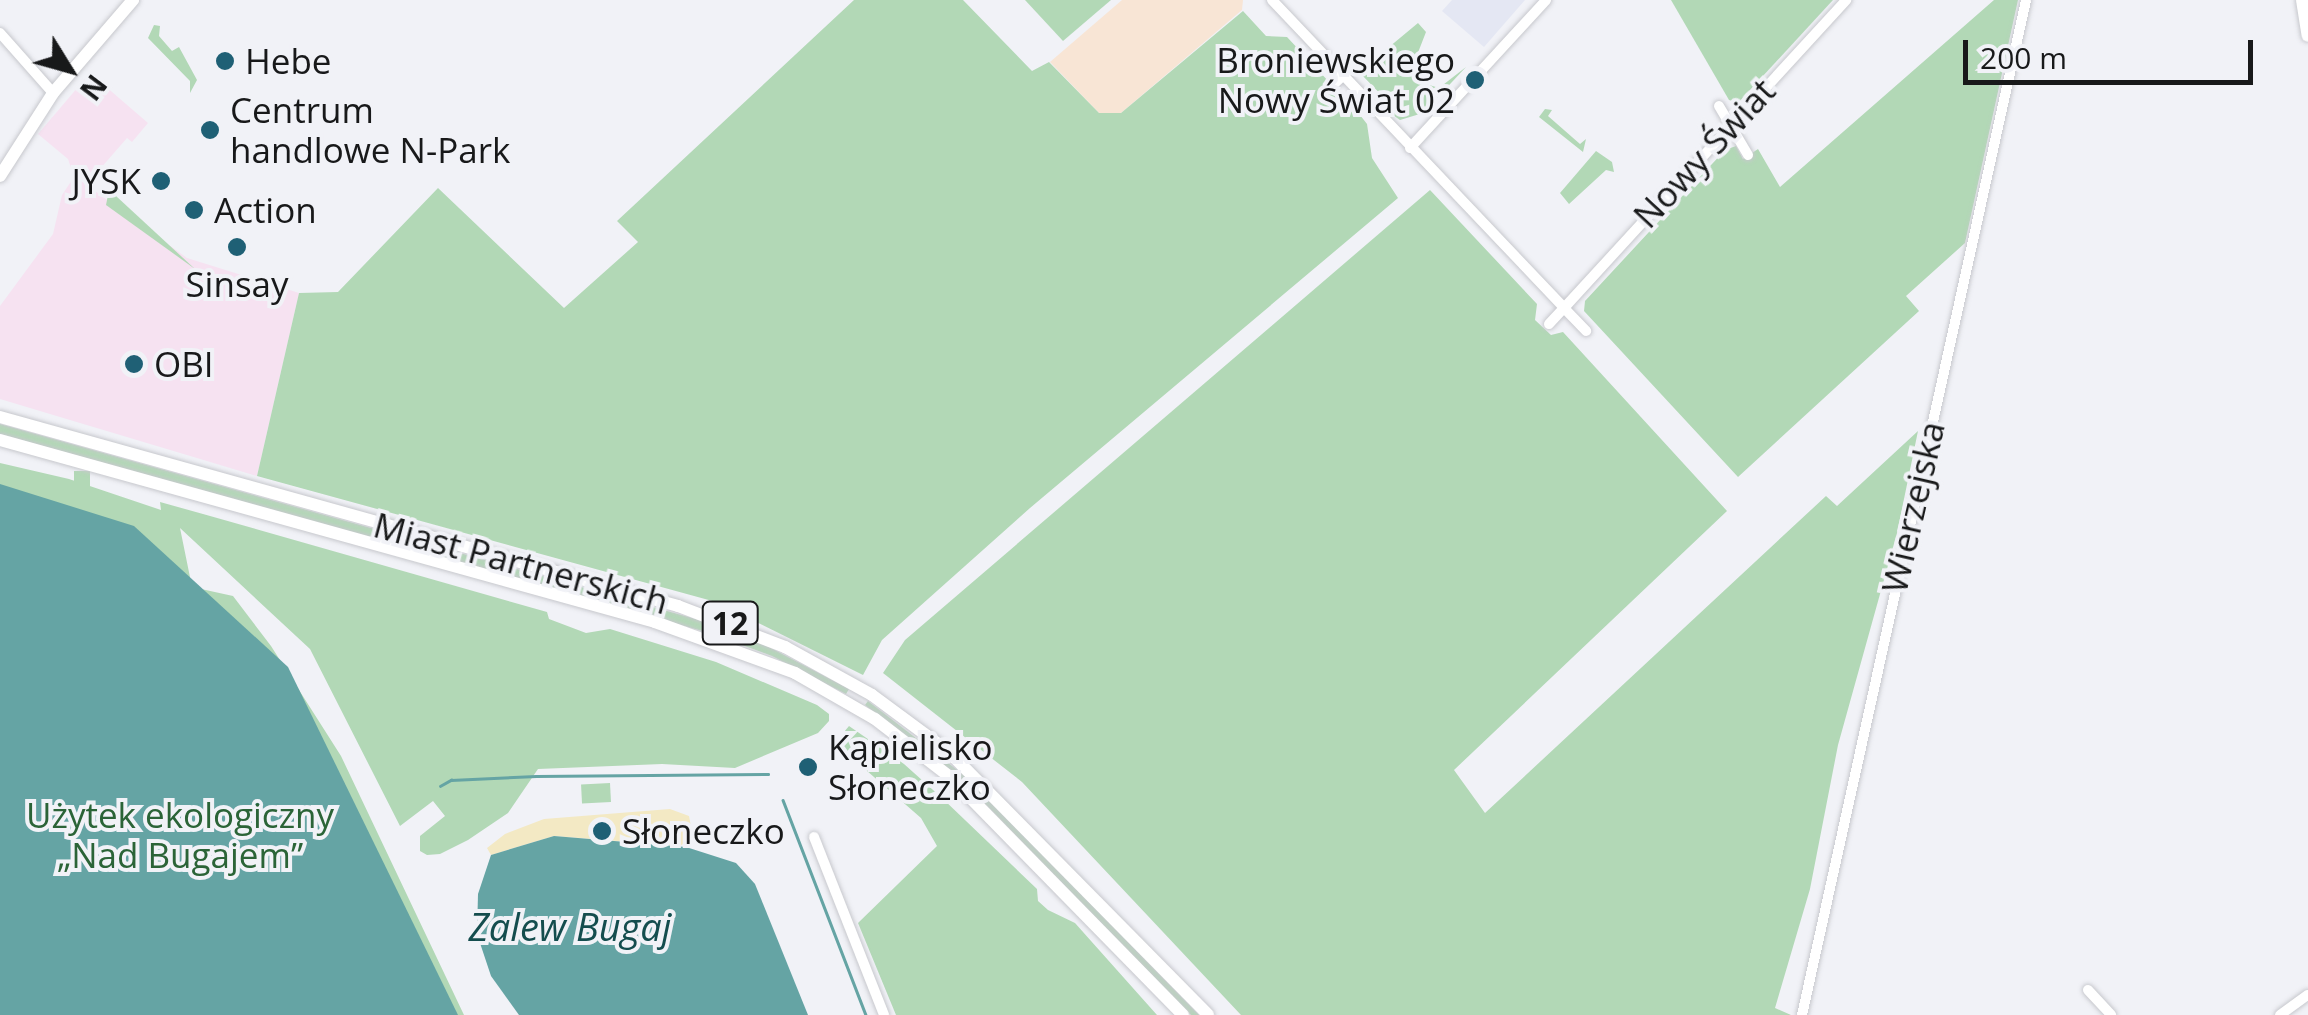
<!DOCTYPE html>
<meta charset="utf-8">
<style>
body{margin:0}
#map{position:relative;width:2308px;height:1015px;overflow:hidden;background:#f1f2f7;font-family:"Open Sans",sans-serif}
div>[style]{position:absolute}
.commercial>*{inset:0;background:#f6e2f1}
.industrial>*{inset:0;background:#f8e5d5}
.built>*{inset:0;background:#e4e7f3}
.green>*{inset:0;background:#b2d8b6;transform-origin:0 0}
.sand>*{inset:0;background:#f3e9c4}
.water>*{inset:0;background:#65a4a4}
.stream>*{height:2.5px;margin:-1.25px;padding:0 1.25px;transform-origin:1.25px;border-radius:1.25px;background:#65a4a4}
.roads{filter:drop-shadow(0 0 2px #c7c8cd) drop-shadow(0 0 2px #c7c8cd)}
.minor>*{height:10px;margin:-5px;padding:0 5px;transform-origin:5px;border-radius:5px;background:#fff}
.major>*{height:12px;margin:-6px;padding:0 6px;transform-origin:6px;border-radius:6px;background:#fff}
.dots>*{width:28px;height:28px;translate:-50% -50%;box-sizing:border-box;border:5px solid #f1f2f7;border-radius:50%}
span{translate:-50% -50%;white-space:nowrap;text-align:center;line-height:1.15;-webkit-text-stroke:8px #f1f2f7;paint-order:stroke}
.shield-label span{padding:2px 8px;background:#f1f2f7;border:2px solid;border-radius:8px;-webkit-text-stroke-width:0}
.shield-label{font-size:32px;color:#18191a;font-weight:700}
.poi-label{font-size:35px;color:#18191a}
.right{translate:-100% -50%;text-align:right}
.left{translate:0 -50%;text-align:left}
.street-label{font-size:35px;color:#18191a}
.park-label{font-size:35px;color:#2b6437}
.water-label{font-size:38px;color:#144d4e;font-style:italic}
.north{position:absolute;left:20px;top:20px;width:100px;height:100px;-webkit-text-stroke:8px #f1f2f7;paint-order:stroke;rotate:127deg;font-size:28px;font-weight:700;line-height:40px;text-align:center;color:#18191a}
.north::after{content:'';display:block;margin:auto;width:35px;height:45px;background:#18191a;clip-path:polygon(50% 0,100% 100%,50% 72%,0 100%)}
.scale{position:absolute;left:1963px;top:40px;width:290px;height:45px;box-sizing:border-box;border:5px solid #18191a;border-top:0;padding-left:12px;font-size:30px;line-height:35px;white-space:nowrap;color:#18191a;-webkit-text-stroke:8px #f1f2f7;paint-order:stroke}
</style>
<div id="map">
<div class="commercial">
<i style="clip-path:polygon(90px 73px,148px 123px,132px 142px,127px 138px,93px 177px,77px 178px,187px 258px,299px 293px,257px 476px,0 399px,0 306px,53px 234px,62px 195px,74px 177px,68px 159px,38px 134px)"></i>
</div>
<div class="industrial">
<i style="clip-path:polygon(1122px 0,1243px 0,1242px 10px,1121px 113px,1099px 113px,1050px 62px)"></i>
</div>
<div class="built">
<i style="clip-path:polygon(1452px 0,1525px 0,1484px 47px,1442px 11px)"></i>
</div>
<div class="green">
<i style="clip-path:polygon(854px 0,963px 0,1032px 71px,1049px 62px,1099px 113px,1121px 113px,1243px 11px,1266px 36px,1287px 37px,1360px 115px,1367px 124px,1372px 158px,1398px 198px,1030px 508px,882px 640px,863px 675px,716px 602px,257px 476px,299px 293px,338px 292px,438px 188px,564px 308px,638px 242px,617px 221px)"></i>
<i style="clip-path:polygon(1025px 0,1111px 0,1063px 41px)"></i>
<i style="clip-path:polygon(1671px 0,1833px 0,1738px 103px,1729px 100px)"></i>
<i style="clip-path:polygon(1994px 0,2018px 0,1965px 243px,1906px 296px,1919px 311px,1738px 477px,1584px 311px,1585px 301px,1725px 150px,1736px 146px,1743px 159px,1758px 149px,1780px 187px)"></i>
<i style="clip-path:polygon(1418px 23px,1426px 32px,1412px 68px,1413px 80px,1439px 88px,1466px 67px,1423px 113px,1400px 120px,1390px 113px,1395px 109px,1359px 72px)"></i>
<i style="clip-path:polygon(154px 25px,160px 26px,159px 36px,172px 51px,179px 47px,197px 80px,190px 93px,190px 81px,148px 38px)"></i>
<i style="clip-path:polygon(1545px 109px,1552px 110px,1548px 116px,1580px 144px,1586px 139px,1583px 152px,1539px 117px)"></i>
<i style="clip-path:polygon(1596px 151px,1612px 162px,1614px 172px,1606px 170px,1569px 204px,1560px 193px)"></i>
<i style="clip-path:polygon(1430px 190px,1537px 304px,1535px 320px,1551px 335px,1563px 332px,1727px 511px,1454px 770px,1485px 813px,1826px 496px,1837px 506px,1918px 431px,1897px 533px,1838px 745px,1810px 889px,1775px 1008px,1791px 1015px,1241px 1015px,1022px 782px,883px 673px,905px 640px)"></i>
<i style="clip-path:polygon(108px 195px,116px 196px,195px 269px,106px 205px)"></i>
<i style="clip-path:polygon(0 424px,710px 623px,769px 647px,849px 689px,846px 694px,772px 656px,706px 632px,0 434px)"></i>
<i style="clip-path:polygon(0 463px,69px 479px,161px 510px,160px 502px,203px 514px,547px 612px,549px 619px,586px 633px,610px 629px,716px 662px,817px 705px,829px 714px,829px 721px,818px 733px,735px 768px,662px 764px,538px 769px,508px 813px,468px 840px,440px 854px,427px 855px,420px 851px,420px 836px,445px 816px,433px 801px,400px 826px,310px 649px,180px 528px,192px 587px,233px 596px,271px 646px,341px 756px,464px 1015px,0 1015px)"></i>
<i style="left:74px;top:471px;width:16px;height:396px"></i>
<i style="clip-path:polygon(868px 701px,970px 780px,1199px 1015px,1191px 1015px,963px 781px,865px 705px)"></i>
<i style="clip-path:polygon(849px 726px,904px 764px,942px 798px,1037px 889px,1038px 901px,1048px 910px,1075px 923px,1157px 1015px,896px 1015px,858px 923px,937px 846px,921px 818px,835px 743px)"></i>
<i style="left:610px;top:783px;width:19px;height:29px;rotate:87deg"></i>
</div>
<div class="sand">
<i style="clip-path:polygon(670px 809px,689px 816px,693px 837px,680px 846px,554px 836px,491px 855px,487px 848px,505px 834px,544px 819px)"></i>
</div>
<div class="water">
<i style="clip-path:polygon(0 484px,134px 526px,288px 667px,458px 1015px,0 1015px)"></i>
<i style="clip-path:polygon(554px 836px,686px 847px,736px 863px,755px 884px,808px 1015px,519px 1015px,491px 976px,477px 934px,478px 894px,491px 855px)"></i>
</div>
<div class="stream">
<i style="left:440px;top:786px;width:13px;rotate:-29deg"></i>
<i style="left:451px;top:780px;width:85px;rotate:-2.7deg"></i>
<i style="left:536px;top:776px;width:232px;rotate:-0.5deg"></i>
<i style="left:783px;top:800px;width:230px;rotate:68.9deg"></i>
</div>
<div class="roads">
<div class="minor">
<i style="left:1272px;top:0;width:424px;rotate:46.5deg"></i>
<i style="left:1564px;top:308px;width:418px;rotate:-47.5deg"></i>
<i style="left:0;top:33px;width:80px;rotate:48.5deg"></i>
<i style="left:1335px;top:83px;width:21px;rotate:-43deg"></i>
<i style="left:1719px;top:106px;width:57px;rotate:59.4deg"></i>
<i style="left:1410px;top:148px;width:201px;rotate:-47.4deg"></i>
<i style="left:1549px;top:324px;width:22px;rotate:-47deg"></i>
<i style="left:1564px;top:308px;width:32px;rotate:46deg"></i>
<i style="left:814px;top:837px;width:191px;rotate:68.5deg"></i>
<i style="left:2088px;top:990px;width:34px;rotate:47deg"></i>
<i style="left:1802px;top:1015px;width:1039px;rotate:-77.55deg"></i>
<i style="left:2280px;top:1015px;width:34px;rotate:-36deg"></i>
</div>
<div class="major">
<i style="left:2302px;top:0;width:36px;rotate:81deg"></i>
<i style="left:0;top:176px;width:98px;rotate:-57.4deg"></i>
<i style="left:53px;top:93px;width:123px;rotate:-49.3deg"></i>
<i style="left:0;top:417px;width:704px;rotate:15.58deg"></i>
<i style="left:678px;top:606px;width:115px;rotate:21deg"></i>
<i style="left:785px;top:647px;width:99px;rotate:28.9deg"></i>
<i style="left:872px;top:695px;width:96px;rotate:36.5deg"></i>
<i style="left:949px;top:752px;width:369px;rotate:45.4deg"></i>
<i style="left:0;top:440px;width:680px;rotate:15.53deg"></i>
<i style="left:655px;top:622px;width:149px;rotate:20deg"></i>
<i style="left:795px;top:673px;width:92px;rotate:29.9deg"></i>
<i style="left:875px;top:719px;width:95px;rotate:37.7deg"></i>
<i style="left:950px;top:777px;width:333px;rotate:45.6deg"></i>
</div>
</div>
<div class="dots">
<i style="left:225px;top:61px;background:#1f6075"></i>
<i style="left:1475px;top:80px;background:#1f6075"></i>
<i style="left:210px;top:130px;background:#1f6075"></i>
<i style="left:161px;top:181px;background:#1f6075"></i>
<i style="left:194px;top:210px;background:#1f6075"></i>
<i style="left:237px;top:247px;background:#1f6075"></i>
<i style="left:134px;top:364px;background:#1f6075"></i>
<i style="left:808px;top:767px;background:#1f6075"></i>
<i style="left:602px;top:831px;background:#1f6075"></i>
</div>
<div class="shield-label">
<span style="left:730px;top:623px">12</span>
</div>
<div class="poi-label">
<span class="right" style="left:1455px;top:80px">Broniewskiego<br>Nowy Świat 02</span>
<span class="left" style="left:245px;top:61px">Hebe</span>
<span class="left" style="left:230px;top:130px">Centrum<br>handlowe N-Park</span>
<span class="right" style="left:141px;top:181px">JYSK</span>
<span class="left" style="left:214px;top:210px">Action</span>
<span style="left:237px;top:284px">Sinsay</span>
<span class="left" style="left:154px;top:364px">OBI</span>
<span class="left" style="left:828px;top:767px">Kąpielisko<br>Słoneczko</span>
<span class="left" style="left:622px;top:831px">Słoneczko</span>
</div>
<div class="street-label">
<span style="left:1704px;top:153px;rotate:-47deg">Nowy Świat</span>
<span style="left:1913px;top:507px;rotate:-77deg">Wierzejska</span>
<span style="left:521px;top:563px;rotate:15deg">Miast Partnerskich</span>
</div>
<div class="park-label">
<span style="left:180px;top:835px">Użytek ekologiczny<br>„Nad Bugajem”</span>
</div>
<div class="water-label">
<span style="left:570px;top:927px">Zalew Bugaj</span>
</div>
<div class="north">N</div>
<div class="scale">200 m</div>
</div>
